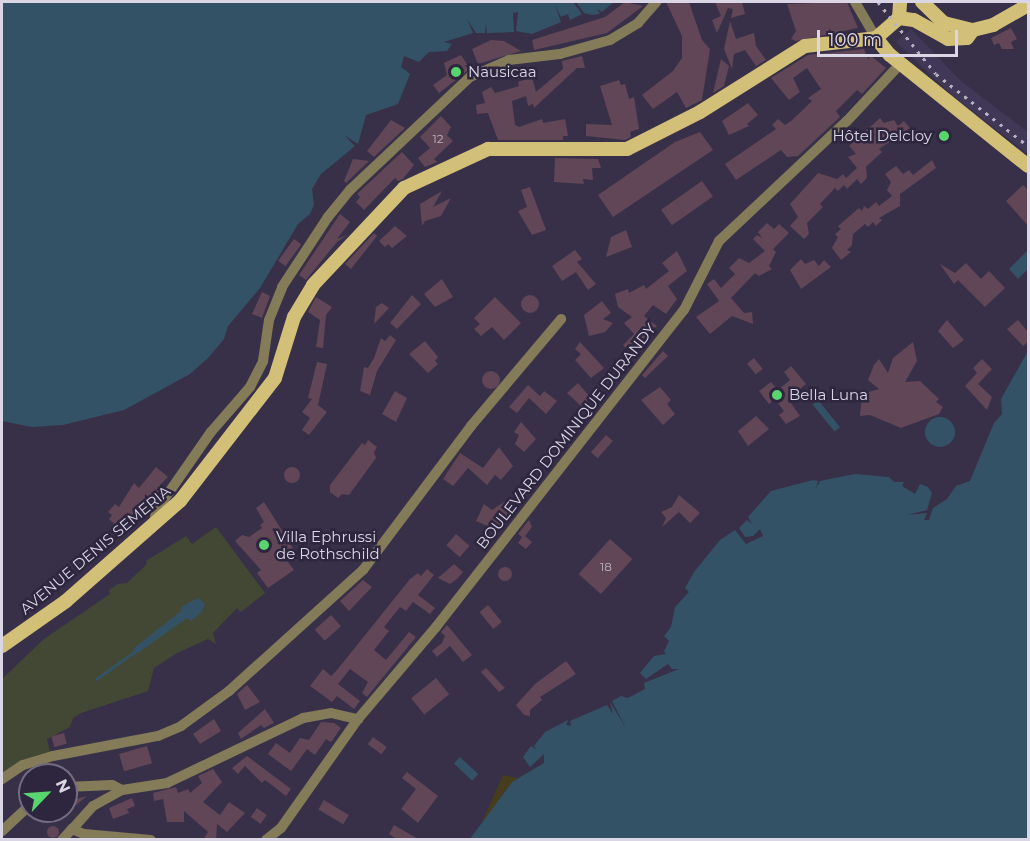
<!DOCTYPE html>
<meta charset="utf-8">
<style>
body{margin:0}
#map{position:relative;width:1030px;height:841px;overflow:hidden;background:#383048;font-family:Montserrat,sans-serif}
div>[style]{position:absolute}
.built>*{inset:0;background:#413756}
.green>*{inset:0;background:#434834}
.sand>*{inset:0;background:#453d1c}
.water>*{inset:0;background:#345266;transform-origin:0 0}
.round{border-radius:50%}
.stream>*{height:3px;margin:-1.5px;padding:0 1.5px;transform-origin:1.5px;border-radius:1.5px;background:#345266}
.building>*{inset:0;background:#604656;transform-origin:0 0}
.minor>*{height:10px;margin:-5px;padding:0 5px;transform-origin:5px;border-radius:5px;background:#847b59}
.major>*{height:14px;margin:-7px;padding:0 7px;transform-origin:7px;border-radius:7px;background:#d2bf78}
.rail>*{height:3px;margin-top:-1.5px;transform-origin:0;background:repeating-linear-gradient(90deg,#b6b1c3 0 3px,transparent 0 9px)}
.dots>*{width:16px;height:16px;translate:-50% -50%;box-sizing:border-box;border:3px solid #2e263e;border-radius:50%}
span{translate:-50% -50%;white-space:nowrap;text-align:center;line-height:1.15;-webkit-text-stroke:5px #2e263e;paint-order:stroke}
.number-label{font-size:12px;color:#bcb2c2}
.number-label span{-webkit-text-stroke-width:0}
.poi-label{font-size:15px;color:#dad6e6}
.left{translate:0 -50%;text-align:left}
.right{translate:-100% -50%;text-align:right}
.street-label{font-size:15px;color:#dad6e6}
.frame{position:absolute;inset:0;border:3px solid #dad6e6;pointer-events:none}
.north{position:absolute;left:18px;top:763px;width:60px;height:60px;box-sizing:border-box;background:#2e263e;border:2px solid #736c81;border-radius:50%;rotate:65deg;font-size:16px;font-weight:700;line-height:24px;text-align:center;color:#dad6e6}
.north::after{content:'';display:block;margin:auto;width:21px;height:27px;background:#59d56f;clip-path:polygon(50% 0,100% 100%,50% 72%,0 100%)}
.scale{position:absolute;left:817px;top:30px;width:141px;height:27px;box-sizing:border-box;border:3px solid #dad6e6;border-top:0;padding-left:8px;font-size:18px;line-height:21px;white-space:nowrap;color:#dad6e6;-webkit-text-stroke:4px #2e263e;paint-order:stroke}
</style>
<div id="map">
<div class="built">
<i style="clip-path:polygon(911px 29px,961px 81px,1028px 132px,1028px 154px,953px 96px,896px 42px)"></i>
</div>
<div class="green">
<i style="clip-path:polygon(216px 527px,265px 593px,241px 612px,237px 608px,213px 633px,216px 644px,208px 639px,177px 653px,154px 668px,148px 691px,81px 713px,73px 718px,70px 727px,47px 739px,50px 752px,2px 775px,2px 679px,44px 639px,110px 594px,109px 590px,118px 584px,127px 583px,147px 564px,146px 561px,186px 536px,192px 544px)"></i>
</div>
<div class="sand">
<i style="clip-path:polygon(503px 775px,517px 778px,503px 793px,490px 816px,483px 820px)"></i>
</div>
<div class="water">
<i style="clip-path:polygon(2px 2px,573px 2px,582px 14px,570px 20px,568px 14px,561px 17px,555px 5px,561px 22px,532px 34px,516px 31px,518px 12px,513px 13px,514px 32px,487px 33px,486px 24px,485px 33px,476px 33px,467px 19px,473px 33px,444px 42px,452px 44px,447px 51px,429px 52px,419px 62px,404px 56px,401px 67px,410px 74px,398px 104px,366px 115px,358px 144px,344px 135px,355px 146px,321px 174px,312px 189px,314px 205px,310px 214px,298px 224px,260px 288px,228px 326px,224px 339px,208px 358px,190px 374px,124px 410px,63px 425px,32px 427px,2px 421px)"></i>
<i style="clip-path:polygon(576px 2px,614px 2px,602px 12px,597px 9px,600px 14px,592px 15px,584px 13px)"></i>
<i style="clip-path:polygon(1028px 250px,1028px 269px,1018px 279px,1009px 269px)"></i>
<i style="clip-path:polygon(1028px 351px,1028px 839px,470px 839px,512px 782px,544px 763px,544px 754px,530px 767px,523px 757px,531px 746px,537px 750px,534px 746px,545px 732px,568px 720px,566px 725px,571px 726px,570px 721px,607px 705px,613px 714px,610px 702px,626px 728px,612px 701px,621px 696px,628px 698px,645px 689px,644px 683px,679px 669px,672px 669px,668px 664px,646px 679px,640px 673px,654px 656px,666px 654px,664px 651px,669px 641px,664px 636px,671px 627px,675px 607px,689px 592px,685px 588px,694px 572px,720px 540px,735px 530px,746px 544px,763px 536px,760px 529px,753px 536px,745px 537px,739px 528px,747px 520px,752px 524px,748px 517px,771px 491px,813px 480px,818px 481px,816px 488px,820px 481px,855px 474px,889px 477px,894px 482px,904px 482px,902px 486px,915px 494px,920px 484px,928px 487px,932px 493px,927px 510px,907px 515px,927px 513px,924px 520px,929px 520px,933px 508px,947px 499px,956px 486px,970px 481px,994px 423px,1002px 414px,1001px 399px)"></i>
<i style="left:818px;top:400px;width:35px;height:7px;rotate:51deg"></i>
<i class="round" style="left:925px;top:417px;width:30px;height:30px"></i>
<i style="clip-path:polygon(198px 598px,205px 604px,201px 613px,191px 621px,187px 618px,138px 653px,134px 652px,134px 648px,181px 611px,181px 607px)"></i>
<i style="left:460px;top:757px;width:25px;height:9px;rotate:43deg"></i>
</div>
<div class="stream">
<i style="left:96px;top:679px;width:47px;rotate:-35.4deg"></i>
</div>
<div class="building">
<i style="clip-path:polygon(625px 2px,643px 6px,607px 33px,534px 50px,532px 40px,605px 17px)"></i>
<i style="clip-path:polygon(666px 2px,689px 2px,702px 40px,710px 49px,702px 100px,686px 108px,677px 92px,653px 109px,642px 95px,673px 71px,682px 58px,682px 36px)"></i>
<i style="clip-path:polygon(715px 2px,742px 2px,745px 14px,731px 18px,733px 9px,728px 8px,717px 33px,712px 20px,721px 16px)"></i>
<i style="clip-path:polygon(847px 2px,858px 28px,796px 41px,791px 39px,796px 31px,787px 4px)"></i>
<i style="clip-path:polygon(730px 21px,736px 39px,754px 33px,756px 46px,766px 60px,756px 66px,745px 50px,734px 54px,732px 69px,724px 49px)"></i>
<i style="clip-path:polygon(1011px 28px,1017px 39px,1011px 42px,1014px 49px,1002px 49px,999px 43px,994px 45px,991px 38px)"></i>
<i style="clip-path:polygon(491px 40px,504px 41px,521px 51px,478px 64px,472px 49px)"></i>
<i style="clip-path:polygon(864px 49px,868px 59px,871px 56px,886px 68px,862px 94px,857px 90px,836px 111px,840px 117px,798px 156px,787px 157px,781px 150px,736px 180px,725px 164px,776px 129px,772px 125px,778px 119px,785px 125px,791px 121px,812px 101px,808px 98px,821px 89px,807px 68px,793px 78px,800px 92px,789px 100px,771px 78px,808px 55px)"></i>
<i style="clip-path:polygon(461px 55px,470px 69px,439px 93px,433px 85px,447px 75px,444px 63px)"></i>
<i style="clip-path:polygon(582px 56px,585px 68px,577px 68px,534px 108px,533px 104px,528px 106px,526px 96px,512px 101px,515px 125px,519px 127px,542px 119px,543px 123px,565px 119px,568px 136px,563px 136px,563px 140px,498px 140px,488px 113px,477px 114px,476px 105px,485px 103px,482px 92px,491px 87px,495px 93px,519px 86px,518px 82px,532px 77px,536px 92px,563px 69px,562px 61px)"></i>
<i style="clip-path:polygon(721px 59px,729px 66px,724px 86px,713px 93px)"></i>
<i style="clip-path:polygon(619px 80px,621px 85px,625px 84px,629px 99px,634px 97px,639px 129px,630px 132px,631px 137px,625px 140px,586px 136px,586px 124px,612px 125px,600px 86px)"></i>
<i style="clip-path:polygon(748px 103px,758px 115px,747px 124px,749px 126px,729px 135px,722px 121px)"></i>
<i style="clip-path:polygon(441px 116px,451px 127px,447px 135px,453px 141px,434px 159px,437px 162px,425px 167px,418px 158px,430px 148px,420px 137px)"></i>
<i style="clip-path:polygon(880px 118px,884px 123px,894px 120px,898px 126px,904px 121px,910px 128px,879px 149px,882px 152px,866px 167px,867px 178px,861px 184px,857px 179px,847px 189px,844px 185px,838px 191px,835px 188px,820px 204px,823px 207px,807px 223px,809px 234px,804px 239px,790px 226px,798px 217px,790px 204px,818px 173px,837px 179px,843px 174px,846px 178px,857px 168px,848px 157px,856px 154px,849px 146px)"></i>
<i style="clip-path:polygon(391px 120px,405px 128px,374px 157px,367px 151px)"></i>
<i style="clip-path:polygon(700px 132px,713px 150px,613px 217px,598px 195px,675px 142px)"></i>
<i style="clip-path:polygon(402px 152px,414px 165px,403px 179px,398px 181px,395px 178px,364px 210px,356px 202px,360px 197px,357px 194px)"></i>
<i style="clip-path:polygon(555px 158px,598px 159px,601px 168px,592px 168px,593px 180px,583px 179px,584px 184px,554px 182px)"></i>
<i style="clip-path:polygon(353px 159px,369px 161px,346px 183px,344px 181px)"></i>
<i style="clip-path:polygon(932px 160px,936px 168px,900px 194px,900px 206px,879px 218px,882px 220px,876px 226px,873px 222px,868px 227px,865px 224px,853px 234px,852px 245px,847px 250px,851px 252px,841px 260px,832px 248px,838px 237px,835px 234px,841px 229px,838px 226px,859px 208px,862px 211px,864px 206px,868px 209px,876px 202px,879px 206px,892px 196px,887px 190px,891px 182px,885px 174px,896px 166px,903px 174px,909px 170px,913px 175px)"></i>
<i style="left:702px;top:181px;width:19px;height:50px;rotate:55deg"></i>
<i style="clip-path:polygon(1023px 185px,1029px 191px,1029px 227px,1006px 201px)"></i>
<i style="clip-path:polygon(530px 187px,546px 230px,532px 235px,518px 211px,527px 207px,521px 190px)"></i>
<i style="clip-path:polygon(442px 191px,433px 207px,451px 198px,441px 216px,425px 221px,422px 226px,420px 204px)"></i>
<i style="clip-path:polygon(340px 214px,350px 222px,337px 239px,347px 235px,337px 242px,306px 280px,299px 275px)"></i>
<i style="clip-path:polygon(767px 223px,774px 229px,779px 224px,789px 233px,773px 249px,776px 252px,769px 266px,772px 269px,759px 276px,755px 273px,731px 298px,744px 313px,752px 312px,753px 324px,732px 316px,710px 334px,696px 317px,719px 301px,707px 284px,714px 279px,721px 288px,735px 274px,729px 268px,739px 258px,749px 263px,765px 251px,753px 239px,757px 235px,762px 238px,758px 232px)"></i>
<i style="clip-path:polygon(395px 226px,407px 236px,392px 248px,388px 244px,385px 247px,379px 241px)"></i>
<i style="clip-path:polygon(626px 230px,632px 247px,606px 257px,611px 237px)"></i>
<i style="clip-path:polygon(374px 233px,377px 236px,351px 269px,345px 264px)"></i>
<i style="left:294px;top:239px;width:9px;height:27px;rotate:36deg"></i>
<i style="clip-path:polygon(575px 250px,582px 259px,577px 262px,596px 284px,588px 290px,576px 272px,562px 281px,552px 266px)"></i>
<i style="clip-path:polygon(677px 251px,687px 271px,668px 286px,677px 299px,666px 314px,653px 305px,644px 316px,657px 326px,629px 352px,623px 345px,634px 334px,624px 323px,632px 317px,618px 307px,615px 294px,628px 289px,629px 293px,644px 285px,646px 289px,669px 271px,662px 263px)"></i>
<i style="clip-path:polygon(801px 259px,805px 264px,814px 260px,819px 266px,824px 260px,831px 267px,801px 289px,790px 270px)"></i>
<i style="clip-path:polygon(966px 263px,981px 279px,989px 271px,1005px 288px,985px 307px,958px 280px,954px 284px,940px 264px,955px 273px)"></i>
<i style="clip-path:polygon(442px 279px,453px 297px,435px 307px,424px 294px)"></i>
<i style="clip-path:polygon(262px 292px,270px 296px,262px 318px,252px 314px)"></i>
<i class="round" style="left:521px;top:295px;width:18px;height:18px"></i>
<i style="clip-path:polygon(412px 295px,421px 304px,397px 329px,390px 323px)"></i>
<i style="clip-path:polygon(316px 297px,332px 307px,326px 315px,323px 348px,316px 347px,320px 320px,308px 312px)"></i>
<i style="clip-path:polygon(495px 297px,521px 323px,504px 340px,492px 327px,481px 336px,474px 329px,480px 324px,474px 318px)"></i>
<i style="clip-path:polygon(602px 301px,611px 313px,603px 319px,613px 323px,605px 332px,589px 336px,584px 315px)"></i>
<i style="clip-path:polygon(382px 303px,389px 308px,374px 324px,376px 307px)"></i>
<i style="clip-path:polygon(947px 320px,964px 340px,953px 348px,938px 331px)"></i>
<i style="clip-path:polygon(1018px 320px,1029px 333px,1029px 341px,1023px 346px,1007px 329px)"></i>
<i style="clip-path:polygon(390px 335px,396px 340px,377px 371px,370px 395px,360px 391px,364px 367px,368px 368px,374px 358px,381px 338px,385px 341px)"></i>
<i style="clip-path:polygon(425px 341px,438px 357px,435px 361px,438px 364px,428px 373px,409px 354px)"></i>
<i style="clip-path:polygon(580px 342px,604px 368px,591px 378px,575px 360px,581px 354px,575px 349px)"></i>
<i style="clip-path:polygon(913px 342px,917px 361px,905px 382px,920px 381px,939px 399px,936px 402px,943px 407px,939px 414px,901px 428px,870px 415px,860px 416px,862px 394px,879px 389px,868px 380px,874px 365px,879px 359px,888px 373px,893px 358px)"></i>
<i style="clip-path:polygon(663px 351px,668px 356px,645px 378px,642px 375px)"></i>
<i style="left:754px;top:358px;width:14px;height:9px;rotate:51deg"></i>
<i style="clip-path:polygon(982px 359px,992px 369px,978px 384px,992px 397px,987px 410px,965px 386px,977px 373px,973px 368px)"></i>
<i style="clip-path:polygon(317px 362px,327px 364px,318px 405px,327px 412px,309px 435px,302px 430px,310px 418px,302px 412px,312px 399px,308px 398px)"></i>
<i style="clip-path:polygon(791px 366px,806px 384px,788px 399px,800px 416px,786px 424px,779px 415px,784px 411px,775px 399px,769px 404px,759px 391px,771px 382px,778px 390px,790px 380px,784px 372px)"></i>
<i class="round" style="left:482px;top:371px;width:18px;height:18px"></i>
<i style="clip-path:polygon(578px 383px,590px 397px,582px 407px,567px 393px)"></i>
<i style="clip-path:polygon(528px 385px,540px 396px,544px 391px,557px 401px,546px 414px,529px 398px,517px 413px,509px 407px)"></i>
<i style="clip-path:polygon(660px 387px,671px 400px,667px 404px,675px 414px,663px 425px,641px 400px)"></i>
<i style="clip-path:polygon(395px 391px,407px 398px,396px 422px,382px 414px)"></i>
<i style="clip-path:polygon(756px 416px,769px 429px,748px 446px,738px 431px)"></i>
<i style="clip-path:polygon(521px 422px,536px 439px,524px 452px,515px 444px,519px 435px,514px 432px)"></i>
<i style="left:606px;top:435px;width:9px;height:23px;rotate:41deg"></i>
<i style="clip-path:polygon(368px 440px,377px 447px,374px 452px,376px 458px,349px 495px,342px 494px,338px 498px,330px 492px,330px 485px,362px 443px,365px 445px)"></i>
<i style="clip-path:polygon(499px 447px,513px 466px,501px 480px,495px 475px,487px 485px,468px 468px,453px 486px,443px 479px,460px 453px,483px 468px)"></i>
<i style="clip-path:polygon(156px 467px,168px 477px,160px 485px,162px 488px,149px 503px,148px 512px,143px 510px,123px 532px,109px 519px,112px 515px,108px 512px,115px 504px,119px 507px,134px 483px,139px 488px)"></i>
<i class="round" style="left:284px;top:467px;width:16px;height:16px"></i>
<i style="clip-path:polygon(679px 495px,700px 513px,690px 523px,679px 512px,662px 527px,666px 518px,661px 512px,672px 507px)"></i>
<i style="clip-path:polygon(510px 498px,521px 506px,497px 530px,476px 521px,484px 504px,492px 510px)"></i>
<i style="clip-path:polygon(264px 502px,293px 548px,285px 558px,294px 570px,268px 588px,257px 573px,261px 570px,235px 541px,242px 535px,249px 537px,262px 528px,260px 525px,264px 522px,256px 508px)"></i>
<i style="clip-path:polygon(529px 520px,532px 527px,525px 536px,532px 542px,526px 549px,518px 543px,522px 537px,518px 534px)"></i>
<i style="left:456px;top:534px;width:18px;height:15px;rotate:41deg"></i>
<i style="left:610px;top:539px;width:30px;height:47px;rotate:42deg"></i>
<i style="clip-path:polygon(454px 564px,463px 572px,457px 579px,450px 584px,438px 578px)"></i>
<i class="round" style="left:498px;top:567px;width:14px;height:14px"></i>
<i style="clip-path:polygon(427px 569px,434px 575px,418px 595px,435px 608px,430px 614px,413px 602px,406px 611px,400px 607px,384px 627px,389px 631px,374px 650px,386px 660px,409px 632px,416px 637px,367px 697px,362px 693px,368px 682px,350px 669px,338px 684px,360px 701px,354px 709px,337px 696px,332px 702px,310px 686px,323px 669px,331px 676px,337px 670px,410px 579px,418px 573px,421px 576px)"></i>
<i style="clip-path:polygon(363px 580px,372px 587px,349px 611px,340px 601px)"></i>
<i style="left:488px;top:605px;width:22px;height:11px;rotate:51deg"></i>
<i style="left:331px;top:615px;width:15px;height:22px;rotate:48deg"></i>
<i style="clip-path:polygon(447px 625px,472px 655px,463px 662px,450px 646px,437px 657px,432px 651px,442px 643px,445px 636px,441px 632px)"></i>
<i style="clip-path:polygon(566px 661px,576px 674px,540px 697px,542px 700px,530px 710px,530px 716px,524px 715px,516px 705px,535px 684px)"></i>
<i style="clip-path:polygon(486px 668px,505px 688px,499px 692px,481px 672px)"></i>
<i style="left:436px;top:678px;width:21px;height:32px;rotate:51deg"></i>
<i style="clip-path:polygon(247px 685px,260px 702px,245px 710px,237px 694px)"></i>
<i style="clip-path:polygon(265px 709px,274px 723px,264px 728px,261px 725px,241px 739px,238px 733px)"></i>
<i style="clip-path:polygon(214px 719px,221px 731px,200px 744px,193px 734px)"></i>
<i style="clip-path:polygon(321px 722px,334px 723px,341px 728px,331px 742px,326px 739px,315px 755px,307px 749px,291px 771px,268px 754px,276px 743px,290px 753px,300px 738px,309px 740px)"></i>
<i style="left:64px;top:733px;width:11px;height:13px;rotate:75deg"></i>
<i style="left:373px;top:737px;width:17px;height:9px;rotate:36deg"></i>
<i style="left:147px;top:746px;width:18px;height:29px;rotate:74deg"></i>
<i style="clip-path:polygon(247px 756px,291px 789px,286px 796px,265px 780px,262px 783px,245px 766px,238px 774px,232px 768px)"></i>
<i style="clip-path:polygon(213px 769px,222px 782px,203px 802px,220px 815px,229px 802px,245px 813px,227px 832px,217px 824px,216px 840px,203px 840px,208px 832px,184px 811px,184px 822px,167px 822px,163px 799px,154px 801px,153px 793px,176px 787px,178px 793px,188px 789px,190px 793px,202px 783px,198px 776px)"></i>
<i style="clip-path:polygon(407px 772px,438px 796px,418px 823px,401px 809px,416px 789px,402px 778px)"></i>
<i style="clip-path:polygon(87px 796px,58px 820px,51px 811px,66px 811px,66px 802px)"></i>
<i style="clip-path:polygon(132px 798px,135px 806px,127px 809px,129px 813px,113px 819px,109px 808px)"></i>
<i style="left:324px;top:800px;width:29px;height:11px;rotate:31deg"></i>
<i style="left:257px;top:808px;width:12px;height:11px;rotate:35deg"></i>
<i style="clip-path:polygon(394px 825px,406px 832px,420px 840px,398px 840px,389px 834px)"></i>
<i class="round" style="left:47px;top:826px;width:12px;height:12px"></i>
</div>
<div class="minor">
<i style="left:855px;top:2px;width:42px;rotate:59.7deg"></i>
<i style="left:154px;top:524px;width:13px;rotate:-81deg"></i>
<i style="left:156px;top:511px;width:96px;rotate:-55.2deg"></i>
<i style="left:211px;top:432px;width:60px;rotate:-49.1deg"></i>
<i style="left:250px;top:387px;width:29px;rotate:-63deg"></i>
<i style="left:263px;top:361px;width:41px;rotate:-81.7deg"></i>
<i style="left:269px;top:320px;width:35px;rotate:-68deg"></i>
<i style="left:282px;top:287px;width:84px;rotate:-56.7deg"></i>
<i style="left:328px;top:217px;width:35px;rotate:-51deg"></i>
<i style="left:350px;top:190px;width:165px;rotate:-43.3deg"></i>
<i style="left:470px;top:77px;width:43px;rotate:-23.6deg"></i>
<i style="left:509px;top:60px;width:51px;rotate:-6.7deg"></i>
<i style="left:560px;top:54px;width:52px;rotate:-15.6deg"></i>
<i style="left:610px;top:40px;width:33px;rotate:-31deg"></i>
<i style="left:638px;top:23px;width:28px;rotate:-49deg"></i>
<i style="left:2px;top:779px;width:25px;rotate:-34deg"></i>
<i style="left:23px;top:765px;width:31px;rotate:-17deg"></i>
<i style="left:53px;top:756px;width:107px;rotate:-10.8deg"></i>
<i style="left:158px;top:736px;width:25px;rotate:-23deg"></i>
<i style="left:181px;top:726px;width:59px;rotate:-36.1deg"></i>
<i style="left:229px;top:691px;width:181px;rotate:-42.1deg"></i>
<i style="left:363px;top:570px;width:180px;rotate:-53.1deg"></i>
<i style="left:471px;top:426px;width:140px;rotate:-49.9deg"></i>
<i style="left:66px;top:787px;width:46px;rotate:-2.5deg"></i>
<i style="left:112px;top:785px;width:11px;rotate:27deg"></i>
<i style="left:122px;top:790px;width:46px;rotate:-8.8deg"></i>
<i style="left:167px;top:783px;width:151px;rotate:-25.5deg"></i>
<i style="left:303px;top:718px;width:28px;rotate:-10deg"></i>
<i style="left:331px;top:713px;width:28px;rotate:13deg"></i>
<i style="left:122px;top:790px;width:33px;rotate:151deg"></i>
<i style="left:93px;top:806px;width:31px;rotate:132deg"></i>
<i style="left:72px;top:829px;width:13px;rotate:23deg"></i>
<i style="left:84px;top:834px;width:67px;rotate:5.1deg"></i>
<i style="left:2px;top:831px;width:38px;rotate:-43deg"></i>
<i style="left:62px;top:840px;width:15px;rotate:-48deg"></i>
<i style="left:266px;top:840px;width:19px;rotate:-39deg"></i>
<i style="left:281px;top:828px;width:133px;rotate:-54.8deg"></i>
<i style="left:358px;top:719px;width:121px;rotate:-49.7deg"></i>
<i style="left:436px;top:627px;width:402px;rotate:-52deg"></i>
<i style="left:684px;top:310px;width:77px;rotate:-63.1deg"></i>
<i style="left:719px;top:241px;width:175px;rotate:-43.2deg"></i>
<i style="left:847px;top:121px;width:79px;rotate:-47deg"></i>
</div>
<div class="major">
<i style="left:922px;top:2px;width:30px;rotate:44deg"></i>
<i style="left:944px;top:23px;width:30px;rotate:14deg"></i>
<i style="left:973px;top:30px;width:21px;rotate:-14deg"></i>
<i style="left:993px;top:25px;width:40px;rotate:-29.7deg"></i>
<i style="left:899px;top:18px;width:15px;rotate:8deg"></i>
<i style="left:914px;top:20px;width:39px;rotate:29deg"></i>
<i style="left:948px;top:39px;width:19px;rotate:-3deg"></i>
<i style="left:967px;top:38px;width:10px;rotate:-53deg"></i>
<i style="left:876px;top:38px;width:22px;rotate:51deg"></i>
<i style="left:890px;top:55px;width:177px;rotate:38.8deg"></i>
<i style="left:2px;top:646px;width:78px;rotate:-35.1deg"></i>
<i style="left:66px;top:601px;width:152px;rotate:-41.3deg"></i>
<i style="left:180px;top:501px;width:155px;rotate:-52.3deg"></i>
<i style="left:275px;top:378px;width:64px;rotate:-72.7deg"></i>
<i style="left:294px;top:317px;width:37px;rotate:-59deg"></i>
<i style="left:313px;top:285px;width:133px;rotate:-46.8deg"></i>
<i style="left:404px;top:188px;width:93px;rotate:-24.9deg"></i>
<i style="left:488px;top:149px;width:139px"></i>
<i style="left:627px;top:149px;width:82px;rotate:-26.9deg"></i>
<i style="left:700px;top:112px;width:124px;rotate:-32.2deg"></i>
<i style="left:805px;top:46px;width:71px;rotate:-6.4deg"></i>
<i style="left:876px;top:38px;width:30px;rotate:-41deg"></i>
<i style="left:899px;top:18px;width:16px;rotate:-86deg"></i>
</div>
<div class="rail">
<i style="left:878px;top:2px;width:92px;rotate:51.1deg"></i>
<i style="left:936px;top:74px;width:117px;rotate:38deg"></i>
</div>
<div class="dots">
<i style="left:456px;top:72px;background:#59d56f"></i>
<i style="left:944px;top:136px;background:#59d56f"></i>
<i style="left:777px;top:395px;background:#59d56f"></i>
<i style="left:264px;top:545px;background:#59d56f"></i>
</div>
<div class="number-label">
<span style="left:438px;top:139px">12</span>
<span style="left:606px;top:567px">18</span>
</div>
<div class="poi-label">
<span class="left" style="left:468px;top:72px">Nausicaa</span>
<span class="right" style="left:932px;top:136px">Hôtel Delcloy</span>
<span class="left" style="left:789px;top:395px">Bella Luna</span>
<span class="left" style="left:276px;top:545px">Villa Ephrussi<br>de Rothschild</span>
</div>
<div class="street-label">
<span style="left:566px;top:436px;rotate:-52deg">BOULEVARD DOMINIQUE DURANDY</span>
<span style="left:95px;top:550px;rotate:-40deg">AVENUE DENIS SEMERIA</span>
</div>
<div class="frame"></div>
<div class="north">N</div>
<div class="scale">100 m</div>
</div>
